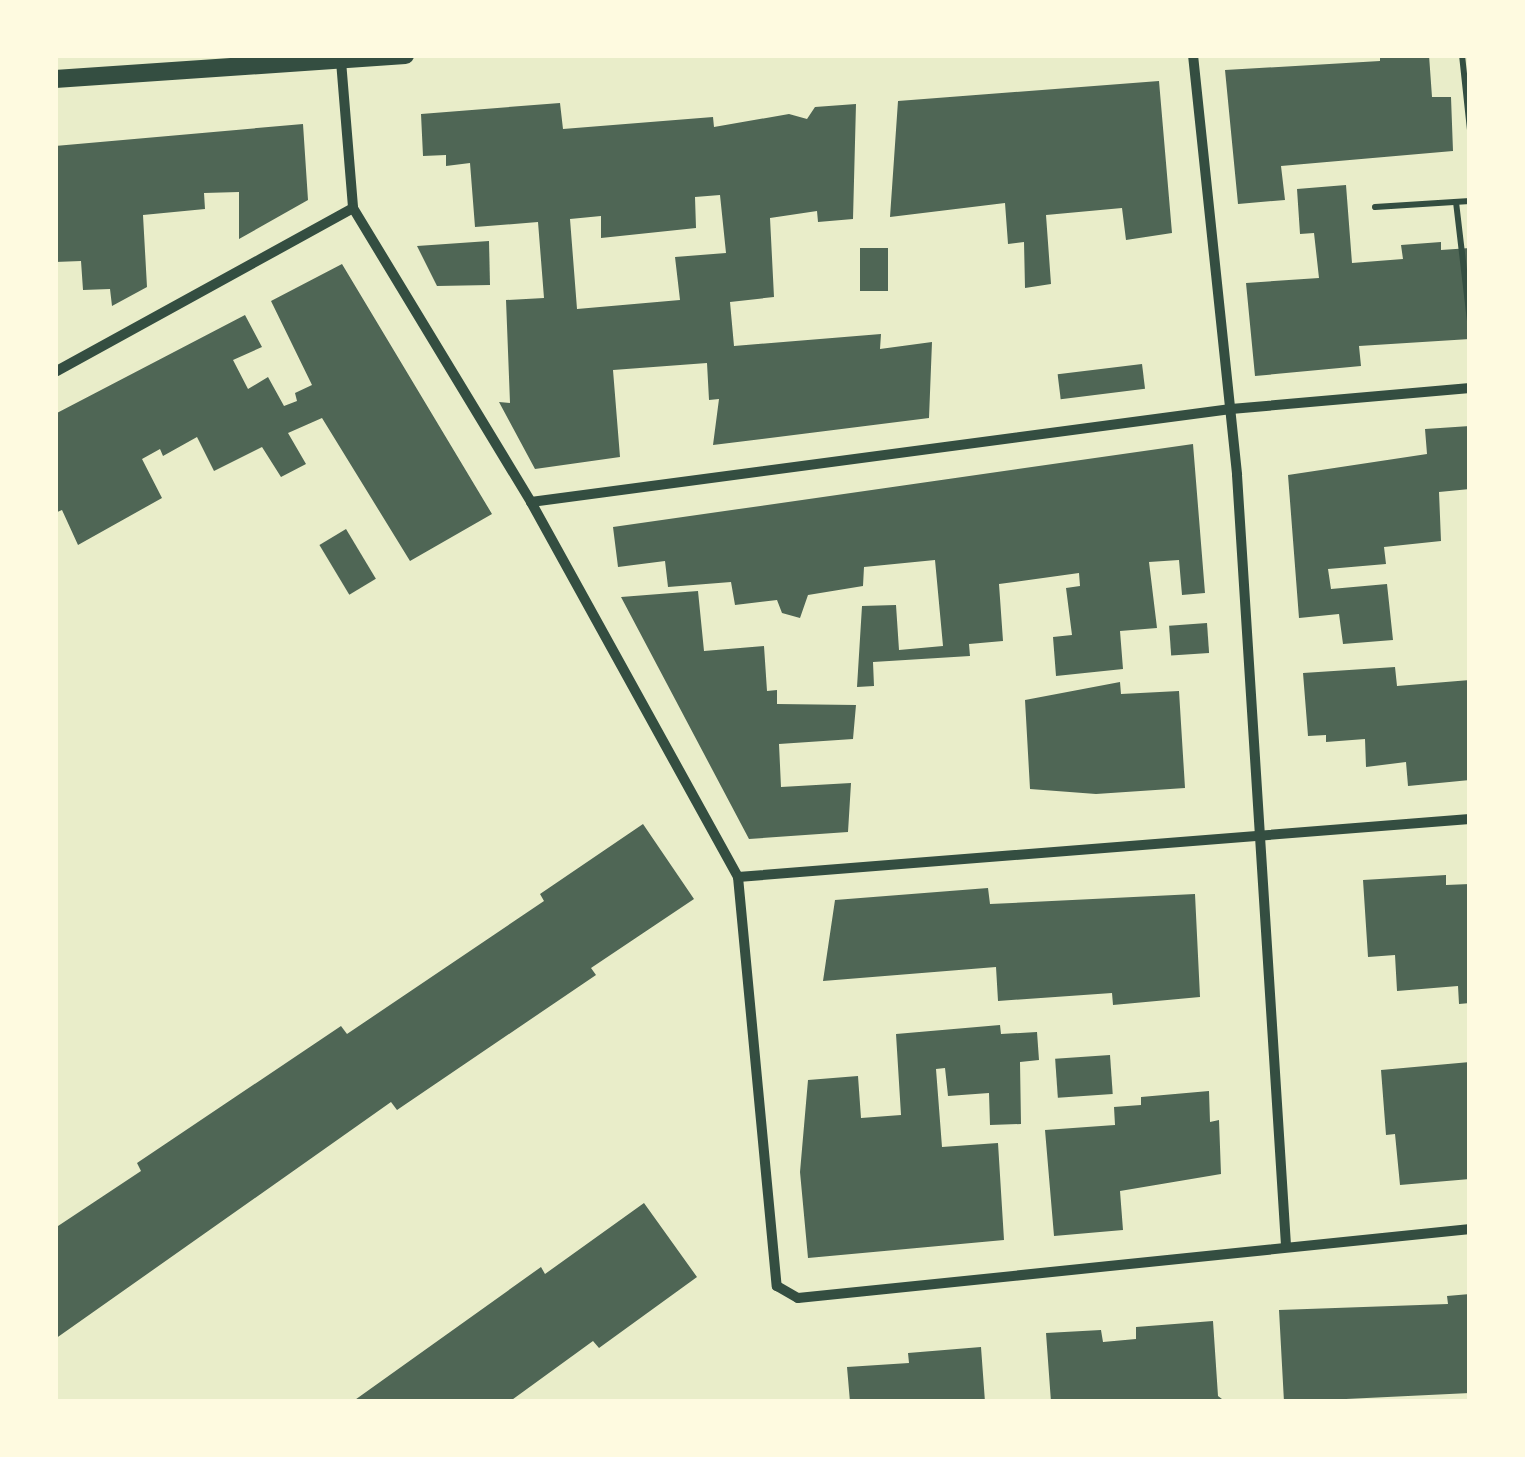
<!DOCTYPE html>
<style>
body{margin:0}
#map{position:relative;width:1525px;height:1457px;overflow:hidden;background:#e9edc9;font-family:Helvetica,sans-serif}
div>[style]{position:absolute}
.building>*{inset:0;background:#4f6655;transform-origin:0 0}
.path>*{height:6px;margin:-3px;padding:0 3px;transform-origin:3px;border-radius:3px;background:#344e41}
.minor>*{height:10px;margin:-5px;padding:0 5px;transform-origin:5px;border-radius:5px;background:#344e41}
.tertiary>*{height:18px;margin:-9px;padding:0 9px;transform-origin:9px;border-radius:9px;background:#344e41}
span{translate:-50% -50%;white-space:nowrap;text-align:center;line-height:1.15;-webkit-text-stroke:8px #fefae0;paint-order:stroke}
.frame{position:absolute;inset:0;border:58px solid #fefae0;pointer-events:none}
</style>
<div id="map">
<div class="building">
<i style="clip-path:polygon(1380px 55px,1429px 55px,1432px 97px,1451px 97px,1453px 151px,1281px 166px,1285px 200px,1238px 204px,1225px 70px,1380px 61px)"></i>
<i style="clip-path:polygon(1159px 81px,1172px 233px,1126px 240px,1122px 208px,1046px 215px,1051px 284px,1025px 288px,1024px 242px,1008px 244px,1005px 203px,890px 217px,898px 101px)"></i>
<i style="clip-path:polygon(evenodd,560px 103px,563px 129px,713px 117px,714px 127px,789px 114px,807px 119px,815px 107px,856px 104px,853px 219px,818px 222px,817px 211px,770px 218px,774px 297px,730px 302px,734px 346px,881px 334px,880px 349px,932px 342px,929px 418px,713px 445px,719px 399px,709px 400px,707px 363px,613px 370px,620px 457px,535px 469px,499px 402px,510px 403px,506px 300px,544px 298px,538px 222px,475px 227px,470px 163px,446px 166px,446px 155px,423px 156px,421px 114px,560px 103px,720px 195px,726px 253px,675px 257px,680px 300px,577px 309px,570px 219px,601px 216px,601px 238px,696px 228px,695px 197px,720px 195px)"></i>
<i style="clip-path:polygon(303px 124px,308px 200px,239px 239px,239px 192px,204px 193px,205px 209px,143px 215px,147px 287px,112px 306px,110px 289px,83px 290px,81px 261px,55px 262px,55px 146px)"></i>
<i style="clip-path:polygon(1346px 185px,1352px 263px,1403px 259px,1401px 245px,1441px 242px,1441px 250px,1470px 248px,1470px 339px,1359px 346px,1361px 366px,1255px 376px,1246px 283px,1319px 278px,1314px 233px,1300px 234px,1297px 189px)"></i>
<i style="clip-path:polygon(489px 241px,490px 285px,437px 286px,417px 246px)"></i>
<i style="left:860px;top:248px;width:28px;height:43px"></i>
<i style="clip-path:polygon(342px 264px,492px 514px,410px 561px,322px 418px,288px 433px,306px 464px,281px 477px,262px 447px,214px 471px,197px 437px,163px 456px,160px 449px,142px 459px,162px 498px,78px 545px,62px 510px,55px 513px,55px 414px,245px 315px,262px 347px,233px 360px,248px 389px,268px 377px,284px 406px,297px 401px,295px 393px,312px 385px,271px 301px)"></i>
<i style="left:1142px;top:364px;width:25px;height:85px;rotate:83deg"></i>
<i style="clip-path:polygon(1470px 426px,1470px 489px,1439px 492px,1441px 541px,1384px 547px,1386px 564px,1328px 569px,1331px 589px,1387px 584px,1393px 640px,1343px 644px,1339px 614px,1299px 618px,1288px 475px,1427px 454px,1425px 429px)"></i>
<i style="clip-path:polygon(1193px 444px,1205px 593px,1182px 595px,1179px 560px,1149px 562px,1157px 628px,1120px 631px,1123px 669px,1056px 676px,1053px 637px,1072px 635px,1066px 588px,1080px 586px,1079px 573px,999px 584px,1003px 641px,969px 644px,970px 656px,873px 662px,874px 686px,857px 687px,862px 606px,896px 605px,899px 650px,943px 646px,935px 560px,864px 567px,863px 586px,808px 595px,800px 618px,782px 613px,777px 600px,735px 605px,731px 582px,668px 587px,665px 561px,618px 567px,613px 527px)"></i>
<i style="left:346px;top:529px;width:58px;height:31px;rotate:59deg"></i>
<i style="clip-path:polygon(698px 591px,704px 651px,764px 646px,767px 691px,777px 690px,777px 704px,856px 705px,853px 739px,779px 744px,781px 787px,851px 783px,848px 832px,749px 839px,621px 597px)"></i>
<i style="left:1207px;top:623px;width:30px;height:38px;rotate:86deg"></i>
<i style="clip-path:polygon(1395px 667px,1397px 686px,1470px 680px,1470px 780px,1408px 786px,1406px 762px,1366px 767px,1365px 739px,1326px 742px,1326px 735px,1308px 736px,1303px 673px)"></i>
<i style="clip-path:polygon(1120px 682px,1121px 694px,1179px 691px,1185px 788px,1096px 794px,1030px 789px,1025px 700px)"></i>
<i style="clip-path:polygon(643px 824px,694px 899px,591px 968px,596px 975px,397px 1110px,391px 1102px,55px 1339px,55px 1228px,141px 1171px,137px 1163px,341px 1026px,347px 1034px,544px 901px,540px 894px)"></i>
<i style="clip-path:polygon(1446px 875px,1446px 885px,1470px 884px,1470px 1003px,1459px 1004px,1458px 986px,1397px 991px,1395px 955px,1368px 957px,1363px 880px)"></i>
<i style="clip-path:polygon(988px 888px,990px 904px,1195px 894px,1200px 997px,1113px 1005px,1112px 993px,998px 1001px,996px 967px,823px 981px,835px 900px)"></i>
<i style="clip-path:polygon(1000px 1025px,1001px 1034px,1037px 1032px,1039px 1060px,1020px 1062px,1021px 1124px,990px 1125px,989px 1093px,948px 1096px,945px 1068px,936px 1069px,942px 1147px,998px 1143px,1004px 1240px,808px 1258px,800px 1172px,808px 1080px,858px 1076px,861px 1118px,901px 1115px,896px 1034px)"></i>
<i style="left:1110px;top:1055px;width:39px;height:55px;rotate:86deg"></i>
<i style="clip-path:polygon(1470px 1062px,1470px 1179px,1400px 1185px,1395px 1134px,1386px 1135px,1381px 1070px)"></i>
<i style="clip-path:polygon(1209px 1091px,1210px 1122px,1219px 1120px,1221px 1174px,1120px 1191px,1123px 1230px,1054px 1236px,1045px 1130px,1115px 1125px,1114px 1107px,1141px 1105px,1141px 1097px)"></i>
<i style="clip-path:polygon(644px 1203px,697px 1277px,599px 1348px,593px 1341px,509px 1402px,352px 1402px,541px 1267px,545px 1274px)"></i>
<i style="clip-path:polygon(1470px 1294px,1470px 1393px,1284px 1402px,1279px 1310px,1448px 1304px,1447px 1296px)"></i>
<i style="clip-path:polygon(1213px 1321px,1218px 1396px,1226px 1402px,1051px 1402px,1046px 1333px,1101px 1330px,1103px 1342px,1136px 1339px,1136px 1327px)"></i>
<i style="clip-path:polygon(981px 1347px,985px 1402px,850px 1402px,847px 1367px,909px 1363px,908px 1353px)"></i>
</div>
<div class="path">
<i style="left:1462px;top:55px;width:75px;rotate:83.9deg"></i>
<i style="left:1456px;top:202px;width:121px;rotate:83.3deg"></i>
<i style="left:1375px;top:207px;width:95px;rotate:-3.6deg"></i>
</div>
<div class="minor">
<i style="left:1193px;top:55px;width:422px;rotate:84deg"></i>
<i style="left:1237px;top:475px;width:772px;rotate:86.36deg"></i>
<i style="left:341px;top:61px;width:147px;rotate:85.3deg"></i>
<i style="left:353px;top:208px;width:344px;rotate:58.8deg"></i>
<i style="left:531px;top:502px;width:428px;rotate:61.1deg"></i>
<i style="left:738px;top:877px;width:411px;rotate:84.6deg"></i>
<i style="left:777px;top:1286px;width:24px;rotate:30deg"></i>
<i style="left:798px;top:1298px;width:676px;rotate:-5.86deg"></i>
<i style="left:55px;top:372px;width:340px;rotate:-28.8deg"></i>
<i style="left:531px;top:502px;width:706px;rotate:-7.57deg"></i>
<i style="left:1231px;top:409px;width:240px;rotate:-5deg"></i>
<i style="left:738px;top:877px;width:734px;rotate:-4.53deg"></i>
</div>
<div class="tertiary">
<i style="left:55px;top:79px;width:351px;rotate:-3.9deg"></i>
</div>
<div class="frame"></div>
</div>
